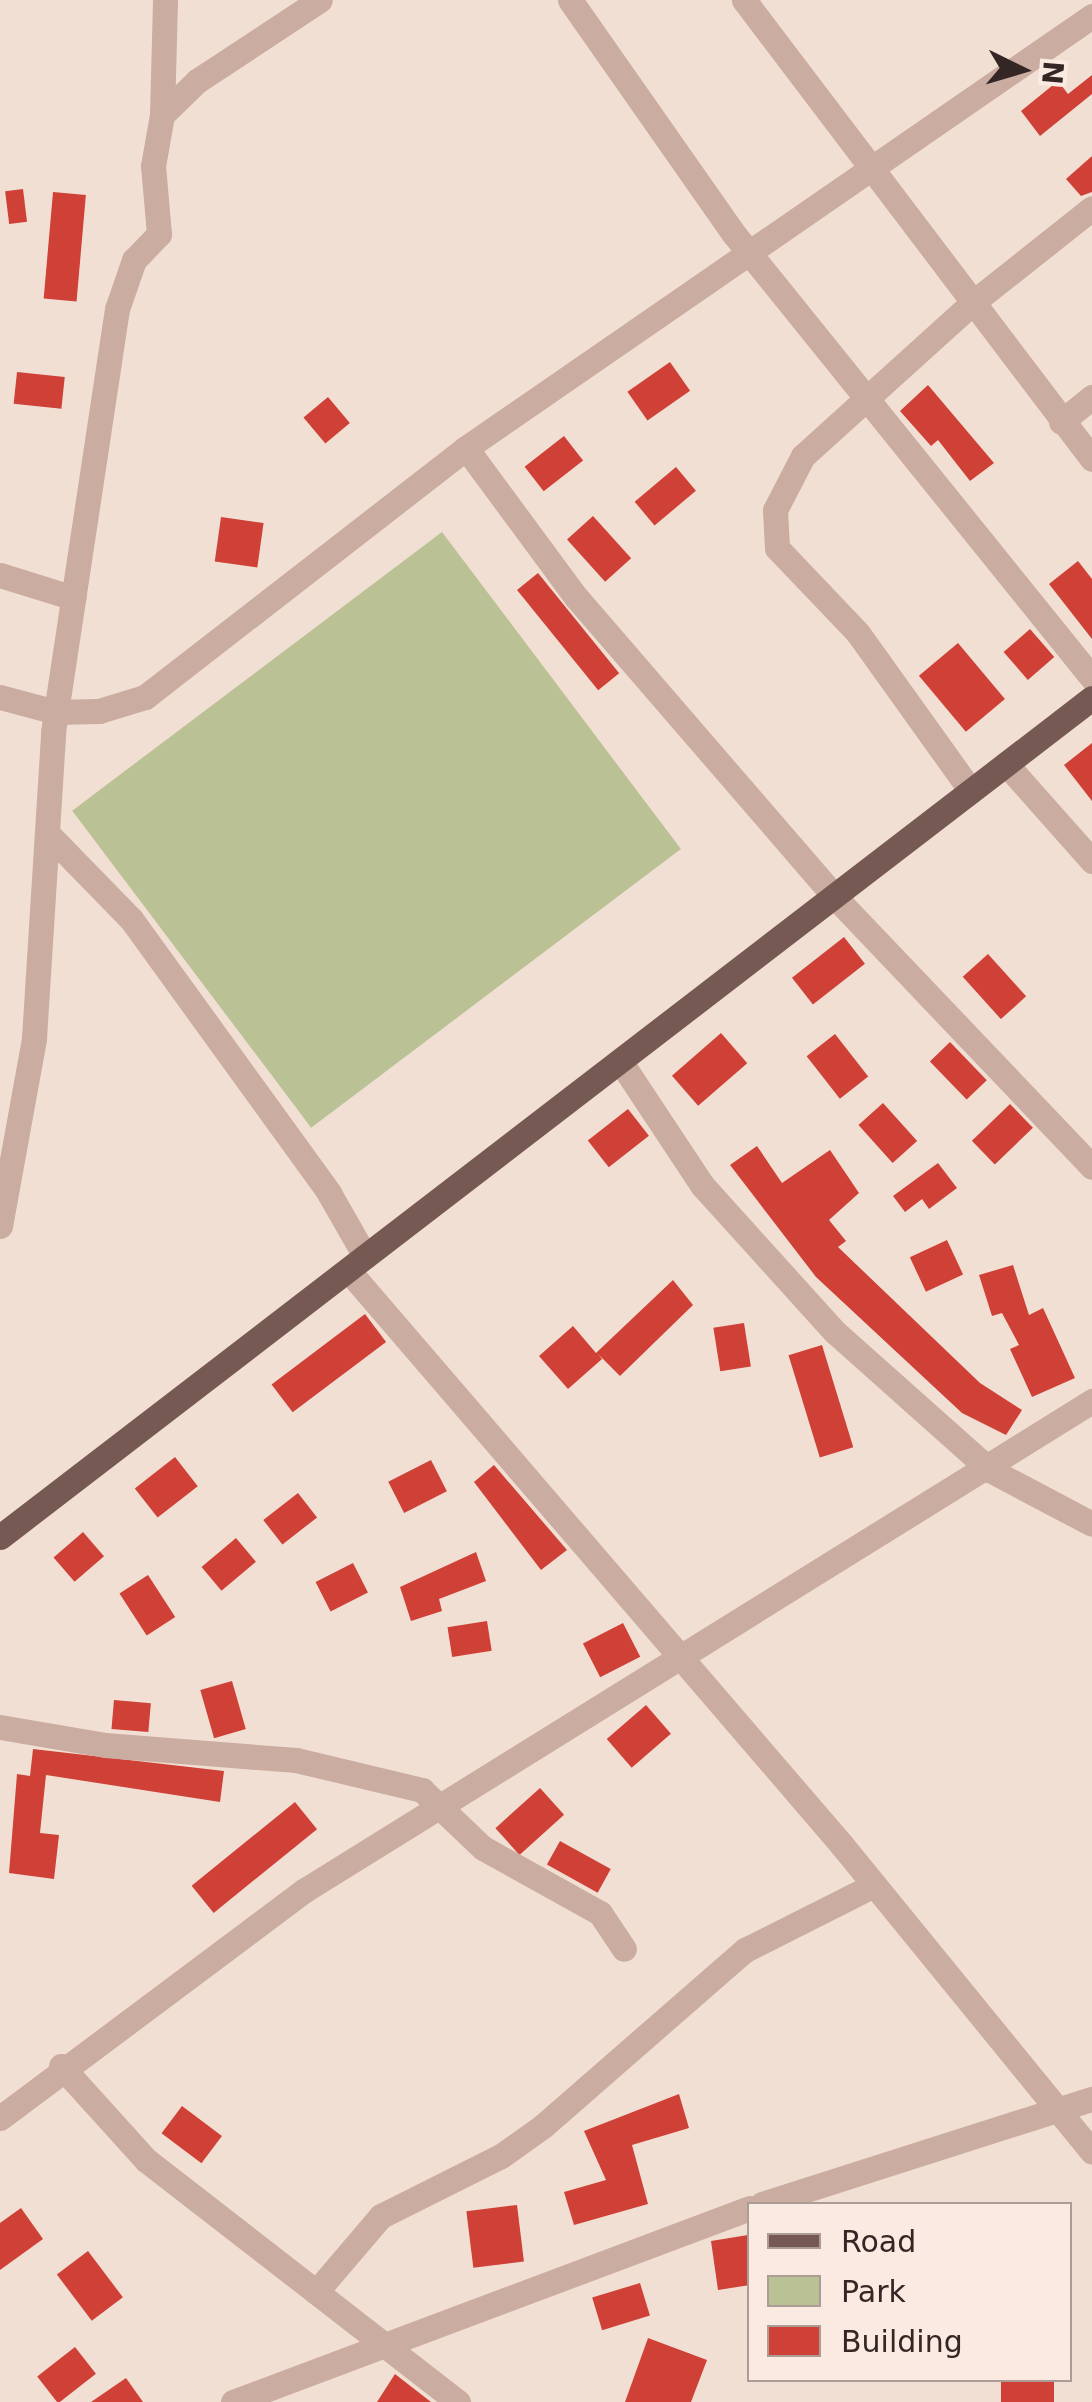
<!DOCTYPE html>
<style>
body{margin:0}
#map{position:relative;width:1092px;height:2402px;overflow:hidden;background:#f2dfd4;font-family:"DejaVu Sans",sans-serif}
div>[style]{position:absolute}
.green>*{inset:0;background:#bac194;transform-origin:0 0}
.building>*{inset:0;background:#cf4036;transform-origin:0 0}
.minor>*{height:25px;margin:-12.5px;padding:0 12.5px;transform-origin:12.5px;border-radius:12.5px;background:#caaca0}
.major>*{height:25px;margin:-12.5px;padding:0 12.5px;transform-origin:12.5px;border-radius:12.5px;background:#775953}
span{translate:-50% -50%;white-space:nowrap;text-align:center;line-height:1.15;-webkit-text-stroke:8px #faeae1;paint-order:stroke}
.legend{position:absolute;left:747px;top:2202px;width:325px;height:180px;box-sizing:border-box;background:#faeae1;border:2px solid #ab9c95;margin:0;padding:12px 18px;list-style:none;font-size:30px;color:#342624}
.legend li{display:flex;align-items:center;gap:20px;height:50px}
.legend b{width:50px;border:2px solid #ab9c95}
.north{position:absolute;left:972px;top:20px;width:100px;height:100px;-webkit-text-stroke:8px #faeae1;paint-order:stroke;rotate:95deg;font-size:28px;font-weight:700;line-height:40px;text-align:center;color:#342624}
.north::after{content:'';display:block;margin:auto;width:35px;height:45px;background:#342624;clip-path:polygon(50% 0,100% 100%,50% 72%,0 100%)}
</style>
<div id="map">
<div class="green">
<i style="left:442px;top:532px;width:397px;height:463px;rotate:53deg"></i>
</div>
<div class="building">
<i style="clip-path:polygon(1092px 75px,1092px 94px,1040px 136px,1021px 111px,1058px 81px,1068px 94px)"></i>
<i style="clip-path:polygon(1092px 156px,1092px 192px,1081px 196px,1066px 179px)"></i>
<i style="left:23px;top:189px;width:33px;height:18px;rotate:83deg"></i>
<i style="left:53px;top:192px;width:33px;height:107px;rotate:5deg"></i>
<i style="left:670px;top:362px;width:35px;height:52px;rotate:55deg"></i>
<i style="left:17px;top:372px;width:48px;height:32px;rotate:6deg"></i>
<i style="clip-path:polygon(928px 385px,994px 463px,970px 481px,938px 440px,931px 446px,900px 411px)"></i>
<i style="left:328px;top:397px;width:34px;height:32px;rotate:50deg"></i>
<i style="left:564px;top:436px;width:31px;height:50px;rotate:52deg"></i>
<i style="left:676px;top:467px;width:31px;height:54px;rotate:50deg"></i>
<i style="left:593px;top:516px;width:57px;height:35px;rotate:48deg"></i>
<i style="left:221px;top:517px;width:43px;height:45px;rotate:8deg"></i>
<i style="clip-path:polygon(1078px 561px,1092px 579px,1092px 639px,1049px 584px)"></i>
<i style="left:538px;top:573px;width:129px;height:27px;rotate:51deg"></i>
<i style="left:1030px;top:629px;width:37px;height:35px;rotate:49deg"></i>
<i style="left:958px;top:643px;width:73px;height:51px;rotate:50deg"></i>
<i style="clip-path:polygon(1092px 743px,1092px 801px,1064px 765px)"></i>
<i style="left:844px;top:937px;width:34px;height:66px;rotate:52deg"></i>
<i style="left:988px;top:954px;width:57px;height:34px;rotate:48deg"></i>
<i style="left:721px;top:1033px;width:40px;height:65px;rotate:49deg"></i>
<i style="left:835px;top:1034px;width:54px;height:36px;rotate:52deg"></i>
<i style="left:950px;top:1042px;width:53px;height:28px;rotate:46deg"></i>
<i style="left:883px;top:1103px;width:51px;height:33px;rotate:48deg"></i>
<i style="left:1010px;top:1104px;width:33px;height:53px;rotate:46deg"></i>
<i style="left:628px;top:1109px;width:34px;height:51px;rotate:52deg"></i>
<i style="clip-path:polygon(757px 1146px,782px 1183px,830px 1150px,859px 1193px,829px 1220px,846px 1241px,838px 1247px,980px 1383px,1022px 1410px,1006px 1435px,962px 1413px,816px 1277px,730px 1165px)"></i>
<i style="clip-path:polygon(938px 1163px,957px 1188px,929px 1209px,922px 1199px,905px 1212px,893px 1196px)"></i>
<i style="left:947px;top:1240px;width:38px;height:41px;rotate:65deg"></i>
<i style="clip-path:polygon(1013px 1265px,1029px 1315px,1043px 1308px,1075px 1378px,1032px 1397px,1010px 1349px,1019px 1345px,1002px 1313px,992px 1316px,979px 1275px)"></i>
<i style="clip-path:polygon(673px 1280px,693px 1305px,620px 1376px,598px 1354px,602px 1359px,568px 1389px,539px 1356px,573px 1326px,596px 1353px)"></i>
<i style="left:365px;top:1314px;width:35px;height:117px;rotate:53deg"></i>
<i style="left:744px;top:1323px;width:44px;height:31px;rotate:81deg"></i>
<i style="left:822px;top:1345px;width:107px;height:35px;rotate:73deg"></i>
<i style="left:175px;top:1457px;width:37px;height:51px;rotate:52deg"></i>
<i style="left:431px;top:1460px;width:35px;height:48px;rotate:63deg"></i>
<i style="clip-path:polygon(494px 1465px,567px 1550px,541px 1570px,474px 1482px)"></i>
<i style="left:298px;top:1493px;width:31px;height:44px;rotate:52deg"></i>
<i style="left:83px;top:1532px;width:32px;height:39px;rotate:49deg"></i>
<i style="left:236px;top:1538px;width:31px;height:45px;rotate:50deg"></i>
<i style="clip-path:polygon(476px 1552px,486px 1581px,439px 1599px,442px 1611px,411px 1621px,400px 1587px)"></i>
<i style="left:353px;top:1563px;width:33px;height:42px;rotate:63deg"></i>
<i style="left:148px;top:1575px;width:50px;height:34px;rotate:57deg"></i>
<i style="left:487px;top:1621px;width:30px;height:40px;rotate:81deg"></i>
<i style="left:623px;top:1623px;width:38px;height:45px;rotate:63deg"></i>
<i style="left:232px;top:1681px;width:50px;height:33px;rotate:74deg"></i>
<i style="left:114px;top:1700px;width:37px;height:29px;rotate:5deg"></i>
<i style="left:646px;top:1705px;width:38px;height:52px;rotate:49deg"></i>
<i style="clip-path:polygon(33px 1749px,224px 1771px,220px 1802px,46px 1775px,40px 1833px,59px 1835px,54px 1879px,9px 1873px,17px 1774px,30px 1776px)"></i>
<i style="left:540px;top:1788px;width:36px;height:60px;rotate:48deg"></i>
<i style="left:295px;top:1802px;width:35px;height:133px;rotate:51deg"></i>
<i style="left:560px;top:1841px;width:58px;height:27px;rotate:29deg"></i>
<i style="clip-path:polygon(679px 2094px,689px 2128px,632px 2145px,648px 2204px,574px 2225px,564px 2192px,606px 2180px,584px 2131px)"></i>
<i style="left:182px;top:2106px;width:50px;height:34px;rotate:37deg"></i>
<i style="left:517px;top:2205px;width:57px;height:51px;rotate:83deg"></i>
<i style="clip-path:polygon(21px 2208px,43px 2239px,0 2270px,0 2223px)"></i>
<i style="clip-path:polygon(748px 2235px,750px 2285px,718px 2290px,711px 2241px)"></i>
<i style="left:88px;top:2251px;width:58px;height:39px;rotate:53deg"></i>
<i style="left:640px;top:2283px;width:34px;height:50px;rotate:73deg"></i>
<i style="clip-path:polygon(648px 2338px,707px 2360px,691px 2402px,625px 2402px)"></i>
<i style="left:75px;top:2347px;width:34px;height:48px;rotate:52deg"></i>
<i style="clip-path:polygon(395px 2374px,431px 2402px,377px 2402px)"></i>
<i style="clip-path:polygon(126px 2378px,143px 2402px,91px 2402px)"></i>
<i style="left:1001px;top:2380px;width:53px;height:22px"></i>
</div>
<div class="minor">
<i style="left:570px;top:0;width:286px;rotate:55deg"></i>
<i style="left:734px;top:234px;width:570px;rotate:51.12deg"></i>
<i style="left:744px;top:0;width:576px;rotate:52.83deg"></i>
<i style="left:162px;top:115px;width:115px;rotate:-88.5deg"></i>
<i style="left:1061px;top:422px;width:40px;rotate:-39deg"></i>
<i style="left:466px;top:448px;width:185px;rotate:53.6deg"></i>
<i style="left:576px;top:597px;width:395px;rotate:49.2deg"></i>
<i style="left:834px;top:896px;width:374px;rotate:46.4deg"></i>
<i style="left:0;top:575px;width:77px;rotate:17.3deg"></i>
<i style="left:0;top:697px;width:58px;rotate:15deg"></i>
<i style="left:56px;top:712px;width:43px;rotate:-1.3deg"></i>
<i style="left:99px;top:711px;width:48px;rotate:-16.9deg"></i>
<i style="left:145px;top:697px;width:406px;rotate:-37.8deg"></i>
<i style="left:466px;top:448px;width:761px;rotate:-34.61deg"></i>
<i style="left:1006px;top:764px;width:130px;rotate:48.4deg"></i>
<i style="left:971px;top:791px;width:194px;rotate:-125.6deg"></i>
<i style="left:858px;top:633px;width:117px;rotate:-133.6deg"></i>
<i style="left:777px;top:548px;width:38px;rotate:-93deg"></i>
<i style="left:775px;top:510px;width:61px;rotate:-62.6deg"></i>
<i style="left:803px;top:456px;width:227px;rotate:-42.1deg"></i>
<i style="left:971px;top:304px;width:154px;rotate:-38.4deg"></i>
<i style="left:48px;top:834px;width:119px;rotate:45.7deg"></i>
<i style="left:131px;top:919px;width:338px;rotate:54.1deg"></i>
<i style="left:329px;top:1193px;width:73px;rotate:60.3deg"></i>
<i style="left:620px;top:1061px;width:149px;rotate:56.5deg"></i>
<i style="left:702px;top:1185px;width:198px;rotate:47.9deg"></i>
<i style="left:835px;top:1332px;width:208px;rotate:41.7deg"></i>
<i style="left:990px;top:1470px;width:115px;rotate:27.9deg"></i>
<i style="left:0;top:1226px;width:191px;rotate:-79.7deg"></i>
<i style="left:34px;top:1038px;width:307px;rotate:-86.4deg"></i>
<i style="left:53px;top:732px;width:428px;rotate:-81.4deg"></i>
<i style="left:117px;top:309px;width:52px;rotate:-70.9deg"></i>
<i style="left:134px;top:260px;width:36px;rotate:-46deg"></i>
<i style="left:159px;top:234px;width:68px;rotate:-95deg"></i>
<i style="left:153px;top:166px;width:52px;rotate:-80deg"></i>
<i style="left:162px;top:115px;width:49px;rotate:-44.2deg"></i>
<i style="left:197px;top:81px;width:147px;rotate:-33.4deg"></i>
<i style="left:348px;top:1270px;width:757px;rotate:49.34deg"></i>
<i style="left:841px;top:1844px;width:397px;rotate:50.8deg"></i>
<i style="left:0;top:1727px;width:107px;rotate:9.7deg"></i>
<i style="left:105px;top:1745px;width:192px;rotate:4.5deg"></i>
<i style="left:296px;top:1760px;width:130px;rotate:13.4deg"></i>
<i style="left:422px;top:1790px;width:84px;rotate:43.6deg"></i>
<i style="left:483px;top:1848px;width:134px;rotate:29.1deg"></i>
<i style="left:600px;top:1913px;width:43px;rotate:56.3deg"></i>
<i style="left:61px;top:2066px;width:127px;rotate:47.9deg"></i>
<i style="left:146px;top:2160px;width:395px;rotate:37.8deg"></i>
<i style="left:0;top:2118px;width:381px;rotate:-36.8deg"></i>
<i style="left:305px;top:1890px;width:927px;rotate:-31.85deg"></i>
<i style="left:762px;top:2204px;width:346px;rotate:-17.7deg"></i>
<i style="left:316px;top:2292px;width:100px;rotate:-49.5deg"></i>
<i style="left:381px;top:2216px;width:134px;rotate:-26.6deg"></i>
<i style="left:501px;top:2156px;width:52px;rotate:-35.5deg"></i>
<i style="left:543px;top:2126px;width:268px;rotate:-41.1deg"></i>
<i style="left:745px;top:1950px;width:142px;rotate:-26.7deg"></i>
<i style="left:233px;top:2402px;width:552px;rotate:-20.57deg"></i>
</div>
<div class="major">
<i style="left:0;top:1537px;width:1377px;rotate:-37.54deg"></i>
</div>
<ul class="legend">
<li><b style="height:12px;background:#775953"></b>Road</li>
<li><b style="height:28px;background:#bac194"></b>Park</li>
<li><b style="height:28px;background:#cf4036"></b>Building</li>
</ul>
<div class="north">N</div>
</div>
